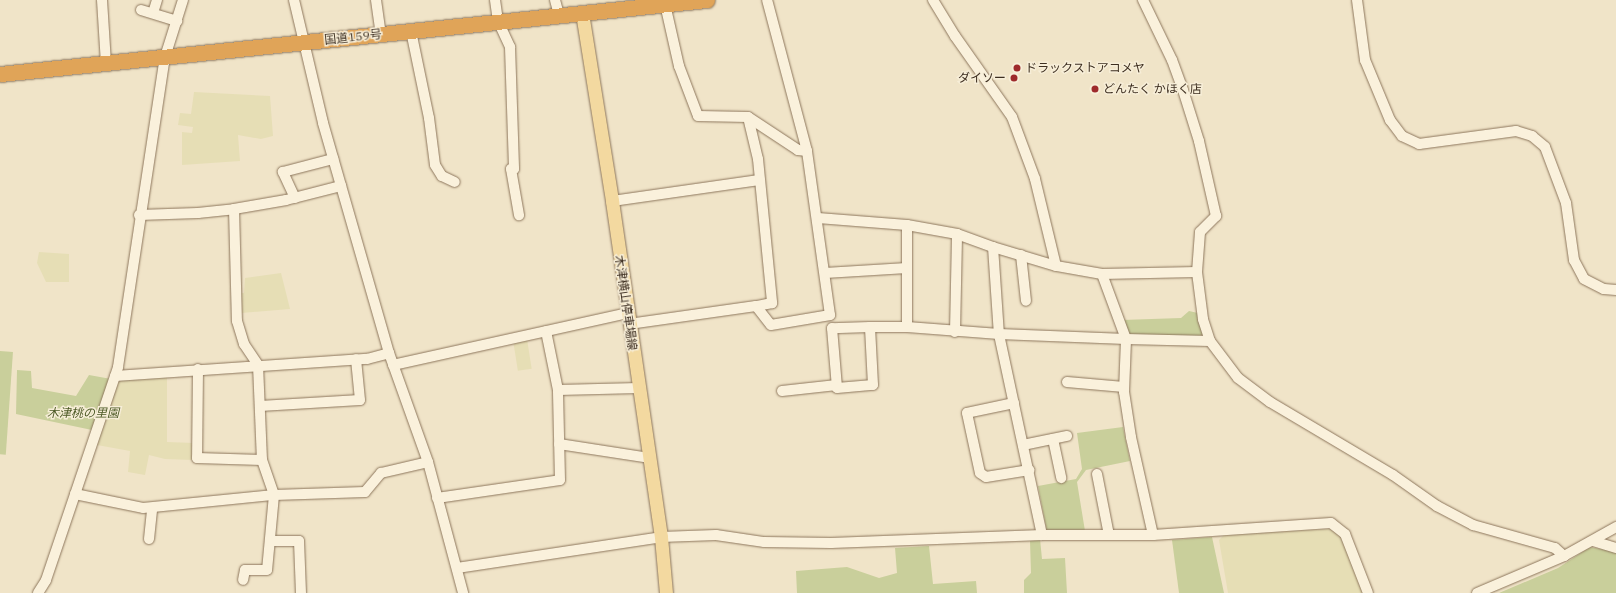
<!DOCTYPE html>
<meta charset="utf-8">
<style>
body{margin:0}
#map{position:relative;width:1616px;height:593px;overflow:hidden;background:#f0e4c8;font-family:"IBM Plex Serif","Noto Sans JP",serif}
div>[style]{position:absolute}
.farmland>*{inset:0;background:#e6deb5;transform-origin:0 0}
.green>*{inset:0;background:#c9cf9b;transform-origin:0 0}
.roads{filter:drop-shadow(0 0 1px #8d765c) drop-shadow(0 0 1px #8d765c)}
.minor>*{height:10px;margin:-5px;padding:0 5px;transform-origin:5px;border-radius:5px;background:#faf1dc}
.major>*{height:13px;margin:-6.5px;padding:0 6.5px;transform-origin:6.5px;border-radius:6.5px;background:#f3d9a0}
.highway>*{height:15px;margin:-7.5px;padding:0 7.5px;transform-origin:7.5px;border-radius:7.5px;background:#e0a458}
.dots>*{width:11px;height:11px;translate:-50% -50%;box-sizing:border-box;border:2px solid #f7eed8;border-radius:50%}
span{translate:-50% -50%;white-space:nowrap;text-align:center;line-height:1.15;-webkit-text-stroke:3px #f7eed8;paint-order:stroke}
.street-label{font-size:12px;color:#3d2e20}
.poi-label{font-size:12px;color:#3d2e20}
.left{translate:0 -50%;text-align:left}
.right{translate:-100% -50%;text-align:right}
.park-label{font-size:12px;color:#4d5a26;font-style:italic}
</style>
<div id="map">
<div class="farmland">
<i style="clip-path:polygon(194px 92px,270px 96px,273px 136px,261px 139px,238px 135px,240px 161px,182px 165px,182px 132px,192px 133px,193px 127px,178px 125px,180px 113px,191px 114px)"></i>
<i style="clip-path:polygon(39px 252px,69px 254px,69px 282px,46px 282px,37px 263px)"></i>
<i style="clip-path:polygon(281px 273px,290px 309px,241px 313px,239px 293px,244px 293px,245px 278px)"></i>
<i style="left:527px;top:339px;width:30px;height:14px;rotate:81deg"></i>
<i style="clip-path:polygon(167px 375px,167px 442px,194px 443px,193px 460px,165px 459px,149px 455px,145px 475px,128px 472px,130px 451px,97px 445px,118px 379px)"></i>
<i style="clip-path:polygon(1330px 529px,1342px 536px,1364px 593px,1228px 593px,1219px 540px,1225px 534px)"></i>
</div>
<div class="green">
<i style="clip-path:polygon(1189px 311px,1198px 313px,1206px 337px,1129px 337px,1122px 320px,1181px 318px)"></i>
<i style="left:0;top:351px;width:13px;height:103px;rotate:4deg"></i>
<i style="clip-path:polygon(17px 370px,31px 371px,32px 388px,76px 396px,89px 375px,111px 379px,92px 430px,16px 414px)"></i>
<i style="clip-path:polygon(1123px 427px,1130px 461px,1086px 470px,1077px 482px,1085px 531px,1047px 532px,1038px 486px,1076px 479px,1082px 469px,1077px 433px)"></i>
<i style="clip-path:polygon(1212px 537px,1224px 593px,1179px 593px,1172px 540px)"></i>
<i style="clip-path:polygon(1040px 539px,1042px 559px,1065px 558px,1067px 593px,1024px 593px,1024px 580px,1031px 573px,1030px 541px)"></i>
<i style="clip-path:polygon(929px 546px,933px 584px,976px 581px,977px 593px,797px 593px,796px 571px,847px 567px,879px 578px,897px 573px,895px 548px)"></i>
<i style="clip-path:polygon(1590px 547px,1616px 552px,1616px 593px,1499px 593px,1558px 568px)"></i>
</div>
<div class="roads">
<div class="minor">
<i style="left:102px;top:0;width:63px;rotate:86.4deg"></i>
<i style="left:294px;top:0;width:126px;rotate:76.7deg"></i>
<i style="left:323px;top:123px;width:239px;rotate:74deg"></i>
<i style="left:389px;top:353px;width:116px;rotate:70.3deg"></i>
<i style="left:428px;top:462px;width:136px;rotate:75deg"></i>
<i style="left:376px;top:0;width:34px;rotate:82deg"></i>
<i style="left:495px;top:0;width:21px;rotate:82deg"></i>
<i style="left:498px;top:21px;width:29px;rotate:65deg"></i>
<i style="left:510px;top:47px;width:122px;rotate:88.1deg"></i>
<i style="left:514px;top:169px;width:3px;rotate:180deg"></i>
<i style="left:511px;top:169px;width:47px;rotate:80.1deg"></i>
<i style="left:555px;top:0;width:16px;rotate:75deg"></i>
<i style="left:933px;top:0;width:42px;rotate:58.6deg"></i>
<i style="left:955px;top:36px;width:99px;rotate:54.9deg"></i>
<i style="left:1012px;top:117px;width:66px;rotate:69.6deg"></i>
<i style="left:1035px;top:179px;width:89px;rotate:76.4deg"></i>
<i style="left:1357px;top:0;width:61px;rotate:82.4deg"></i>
<i style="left:1365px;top:60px;width:65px;rotate:67.4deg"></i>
<i style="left:1390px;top:120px;width:20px;rotate:53deg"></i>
<i style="left:1402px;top:136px;width:19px;rotate:25deg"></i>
<i style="left:1419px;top:144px;width:98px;rotate:-7.6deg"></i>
<i style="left:1516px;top:131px;width:17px;rotate:17deg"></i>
<i style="left:1532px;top:136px;width:17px;rotate:40deg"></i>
<i style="left:1545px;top:147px;width:60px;rotate:69.4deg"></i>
<i style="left:1566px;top:203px;width:58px;rotate:82deg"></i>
<i style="left:1574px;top:260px;width:21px;rotate:62deg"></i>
<i style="left:1584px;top:279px;width:22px;rotate:27deg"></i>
<i style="left:1604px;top:289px;width:12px;rotate:5deg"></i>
<i style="left:665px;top:4px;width:64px;rotate:77.3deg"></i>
<i style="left:679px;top:66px;width:53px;rotate:69.2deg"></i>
<i style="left:698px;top:116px;width:50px;rotate:1.1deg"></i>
<i style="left:748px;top:117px;width:60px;rotate:33.4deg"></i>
<i style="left:798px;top:150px;width:9px;rotate:6deg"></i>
<i style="left:807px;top:151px;width:156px;rotate:-104.8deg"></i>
<i style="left:141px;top:10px;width:38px;rotate:17deg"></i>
<i style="left:153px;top:13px;width:14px;rotate:-73deg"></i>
<i style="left:411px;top:31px;width:89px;rotate:78.3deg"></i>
<i style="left:429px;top:118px;width:47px;rotate:82.7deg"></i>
<i style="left:435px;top:165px;width:13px;rotate:58deg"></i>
<i style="left:442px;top:176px;width:14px;rotate:25deg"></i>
<i style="left:748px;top:117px;width:43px;rotate:76.6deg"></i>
<i style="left:758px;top:159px;width:145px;rotate:84.4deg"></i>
<i style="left:772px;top:303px;width:16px;rotate:169deg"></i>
<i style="left:756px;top:306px;width:24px;rotate:52deg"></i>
<i style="left:771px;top:325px;width:60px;rotate:-9.6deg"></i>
<i style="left:830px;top:315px;width:166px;rotate:-98deg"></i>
<i style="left:295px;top:198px;width:29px;rotate:-115deg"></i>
<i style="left:283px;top:172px;width:52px;rotate:-14.6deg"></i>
<i style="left:612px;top:201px;width:149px;rotate:-8.1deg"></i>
<i style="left:234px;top:209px;width:112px;rotate:88.5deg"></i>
<i style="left:237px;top:321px;width:24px;rotate:73deg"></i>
<i style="left:244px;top:344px;width:25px;rotate:56deg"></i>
<i style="left:258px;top:365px;width:95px;rotate:87.6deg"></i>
<i style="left:262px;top:460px;width:37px;rotate:71deg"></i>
<i style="left:274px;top:495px;width:91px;rotate:-1.9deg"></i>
<i style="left:365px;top:492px;width:25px;rotate:-50deg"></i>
<i style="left:381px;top:473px;width:48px;rotate:-13.2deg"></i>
<i style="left:139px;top:215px;width:59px;rotate:-1.9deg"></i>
<i style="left:198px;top:213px;width:36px;rotate:-6deg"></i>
<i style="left:234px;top:209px;width:53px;rotate:-9.8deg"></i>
<i style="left:286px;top:200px;width:57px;rotate:-14.3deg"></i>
<i style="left:818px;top:218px;width:89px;rotate:4.5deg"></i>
<i style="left:907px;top:225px;width:51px;rotate:10.2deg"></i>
<i style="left:957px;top:234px;width:38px;rotate:20deg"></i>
<i style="left:993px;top:247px;width:87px;rotate:86.1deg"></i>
<i style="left:999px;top:334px;width:127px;rotate:2.3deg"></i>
<i style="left:1126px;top:339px;width:69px;rotate:-110.3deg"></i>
<i style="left:1102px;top:274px;width:47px;rotate:-170.1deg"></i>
<i style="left:1056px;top:266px;width:66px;rotate:-163.2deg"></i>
<i style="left:1021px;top:255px;width:46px;rotate:83.8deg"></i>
<i style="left:825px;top:273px;width:82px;rotate:-3.5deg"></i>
<i style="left:1102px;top:274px;width:95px;rotate:-1.2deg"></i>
<i style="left:629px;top:324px;width:128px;rotate:-8.1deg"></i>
<i style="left:907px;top:327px;width:102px;rotate:-90deg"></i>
<i style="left:955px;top:332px;width:98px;rotate:-88.8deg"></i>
<i style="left:1210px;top:341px;width:46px;rotate:52.9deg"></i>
<i style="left:1238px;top:378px;width:40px;rotate:37deg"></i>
<i style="left:1270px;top:402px;width:143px;rotate:30.7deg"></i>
<i style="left:1393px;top:475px;width:54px;rotate:35.2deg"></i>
<i style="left:1437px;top:506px;width:41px;rotate:27.8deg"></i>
<i style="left:1473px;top:525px;width:85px;rotate:15.7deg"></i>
<i style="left:1555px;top:548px;width:12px;rotate:42deg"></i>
<i style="left:1564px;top:556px;width:60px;rotate:-29.1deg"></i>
<i style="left:393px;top:365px;width:240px;rotate:-12.5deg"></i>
<i style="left:198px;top:369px;width:89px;rotate:90.6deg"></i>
<i style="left:197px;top:458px;width:65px;rotate:1.8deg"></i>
<i style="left:115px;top:376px;width:253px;rotate:-3.9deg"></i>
<i style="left:367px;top:359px;width:23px;rotate:-15deg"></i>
<i style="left:1067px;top:382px;width:57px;rotate:5deg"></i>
<i style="left:558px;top:390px;width:81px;rotate:-1.4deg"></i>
<i style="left:782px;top:391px;width:55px;rotate:-6.2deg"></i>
<i style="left:1014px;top:403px;width:48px;rotate:168deg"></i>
<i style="left:967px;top:413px;width:61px;rotate:77.8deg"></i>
<i style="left:980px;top:473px;width:7px;rotate:34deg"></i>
<i style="left:986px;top:477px;width:44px;rotate:-9.2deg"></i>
<i style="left:260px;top:406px;width:100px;rotate:-3.4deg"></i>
<i style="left:360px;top:400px;width:41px;rotate:-95.6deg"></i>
<i style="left:1053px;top:439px;width:40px;rotate:78deg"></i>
<i style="left:559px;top:444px;width:91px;rotate:8.8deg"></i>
<i style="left:1023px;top:445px;width:45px;rotate:-11.6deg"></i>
<i style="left:1097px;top:474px;width:62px;rotate:78.9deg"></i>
<i style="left:75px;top:494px;width:69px;rotate:11.6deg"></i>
<i style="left:143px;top:508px;width:132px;rotate:-5.7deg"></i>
<i style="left:274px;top:495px;width:75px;rotate:95.3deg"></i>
<i style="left:267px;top:570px;width:22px;rotate:180deg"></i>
<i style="left:245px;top:570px;width:10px;rotate:101deg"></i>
<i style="left:437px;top:498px;width:124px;rotate:-8.3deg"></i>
<i style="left:560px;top:480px;width:90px;rotate:-91.3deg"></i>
<i style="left:558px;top:390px;width:60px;rotate:-101.5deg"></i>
<i style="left:1042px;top:535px;width:111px"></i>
<i style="left:1153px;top:535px;width:100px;rotate:-102.7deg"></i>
<i style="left:1131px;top:437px;width:46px;rotate:-98.8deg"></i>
<i style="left:1124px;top:392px;width:53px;rotate:-87.8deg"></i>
<i style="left:1126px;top:339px;width:84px;rotate:1.4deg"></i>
<i style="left:1210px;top:341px;width:23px;rotate:-108deg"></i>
<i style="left:1203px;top:319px;width:47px;rotate:-97.3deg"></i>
<i style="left:1197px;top:272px;width:40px;rotate:-85.7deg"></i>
<i style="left:1200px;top:232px;width:23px;rotate:-45deg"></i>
<i style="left:1216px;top:216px;width:77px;rotate:-102.8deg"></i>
<i style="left:1199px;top:141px;width:53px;rotate:-107.4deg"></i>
<i style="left:1183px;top:90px;width:32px;rotate:-110deg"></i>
<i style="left:1172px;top:60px;width:67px;rotate:-115.8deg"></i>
<i style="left:1153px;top:535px;width:178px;rotate:-3.9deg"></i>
<i style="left:1331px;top:523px;width:18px;rotate:38deg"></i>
<i style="left:1345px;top:534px;width:63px;rotate:68.7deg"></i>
<i style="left:149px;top:539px;width:31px;rotate:-84deg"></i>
<i style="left:270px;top:541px;width:29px"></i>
<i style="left:299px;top:541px;width:52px;rotate:87.8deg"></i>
<i style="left:1593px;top:541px;width:24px;rotate:17deg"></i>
<i style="left:457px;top:568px;width:206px;rotate:-8.6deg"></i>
<i style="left:661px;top:537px;width:55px;rotate:-2.1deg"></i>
<i style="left:716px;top:535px;width:49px;rotate:8.3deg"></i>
<i style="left:764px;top:542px;width:67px;rotate:0.9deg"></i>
<i style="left:831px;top:543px;width:211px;rotate:-2.2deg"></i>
<i style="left:1042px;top:535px;width:206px;rotate:-102.1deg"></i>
<i style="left:999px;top:334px;width:92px;rotate:-175.6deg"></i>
<i style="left:907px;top:327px;width:37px;rotate:180deg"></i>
<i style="left:870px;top:327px;width:38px;rotate:178deg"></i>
<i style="left:832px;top:328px;width:60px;rotate:85.2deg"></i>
<i style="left:837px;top:388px;width:36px;rotate:-5deg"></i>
<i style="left:873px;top:385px;width:58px;rotate:-93deg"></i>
<i style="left:38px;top:593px;width:15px;rotate:-58deg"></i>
<i style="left:46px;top:580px;width:225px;rotate:-71.3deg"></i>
<i style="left:118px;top:367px;width:314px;rotate:-81.4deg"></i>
<i style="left:165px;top:57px;width:60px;rotate:-72.5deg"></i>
<i style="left:1477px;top:593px;width:95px;rotate:-23deg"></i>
</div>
<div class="major">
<i style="left:582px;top:13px;width:190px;rotate:80.9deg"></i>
<i style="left:612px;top:201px;width:340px;rotate:81.7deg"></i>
<i style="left:661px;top:537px;width:56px;rotate:84.9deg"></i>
</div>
<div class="highway">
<i style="left:0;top:74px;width:711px;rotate:-5.98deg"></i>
</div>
</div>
<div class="dots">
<i style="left:1017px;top:68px;background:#9e2a2b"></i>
<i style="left:1014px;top:78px;background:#9e2a2b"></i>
<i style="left:1095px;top:89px;background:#9e2a2b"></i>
</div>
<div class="street-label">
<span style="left:353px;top:37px;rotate:-6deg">国道159号</span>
<span style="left:626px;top:303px;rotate:82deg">木津横山停車場線</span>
</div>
<div class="poi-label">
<span class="left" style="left:1025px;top:68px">ドラックストアコメヤ</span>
<span class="right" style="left:1006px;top:78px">ダイソー</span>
<span class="left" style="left:1103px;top:89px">どんたく かほく店</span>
</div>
<div class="park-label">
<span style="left:83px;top:413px">木津桃の里園</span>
</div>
</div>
